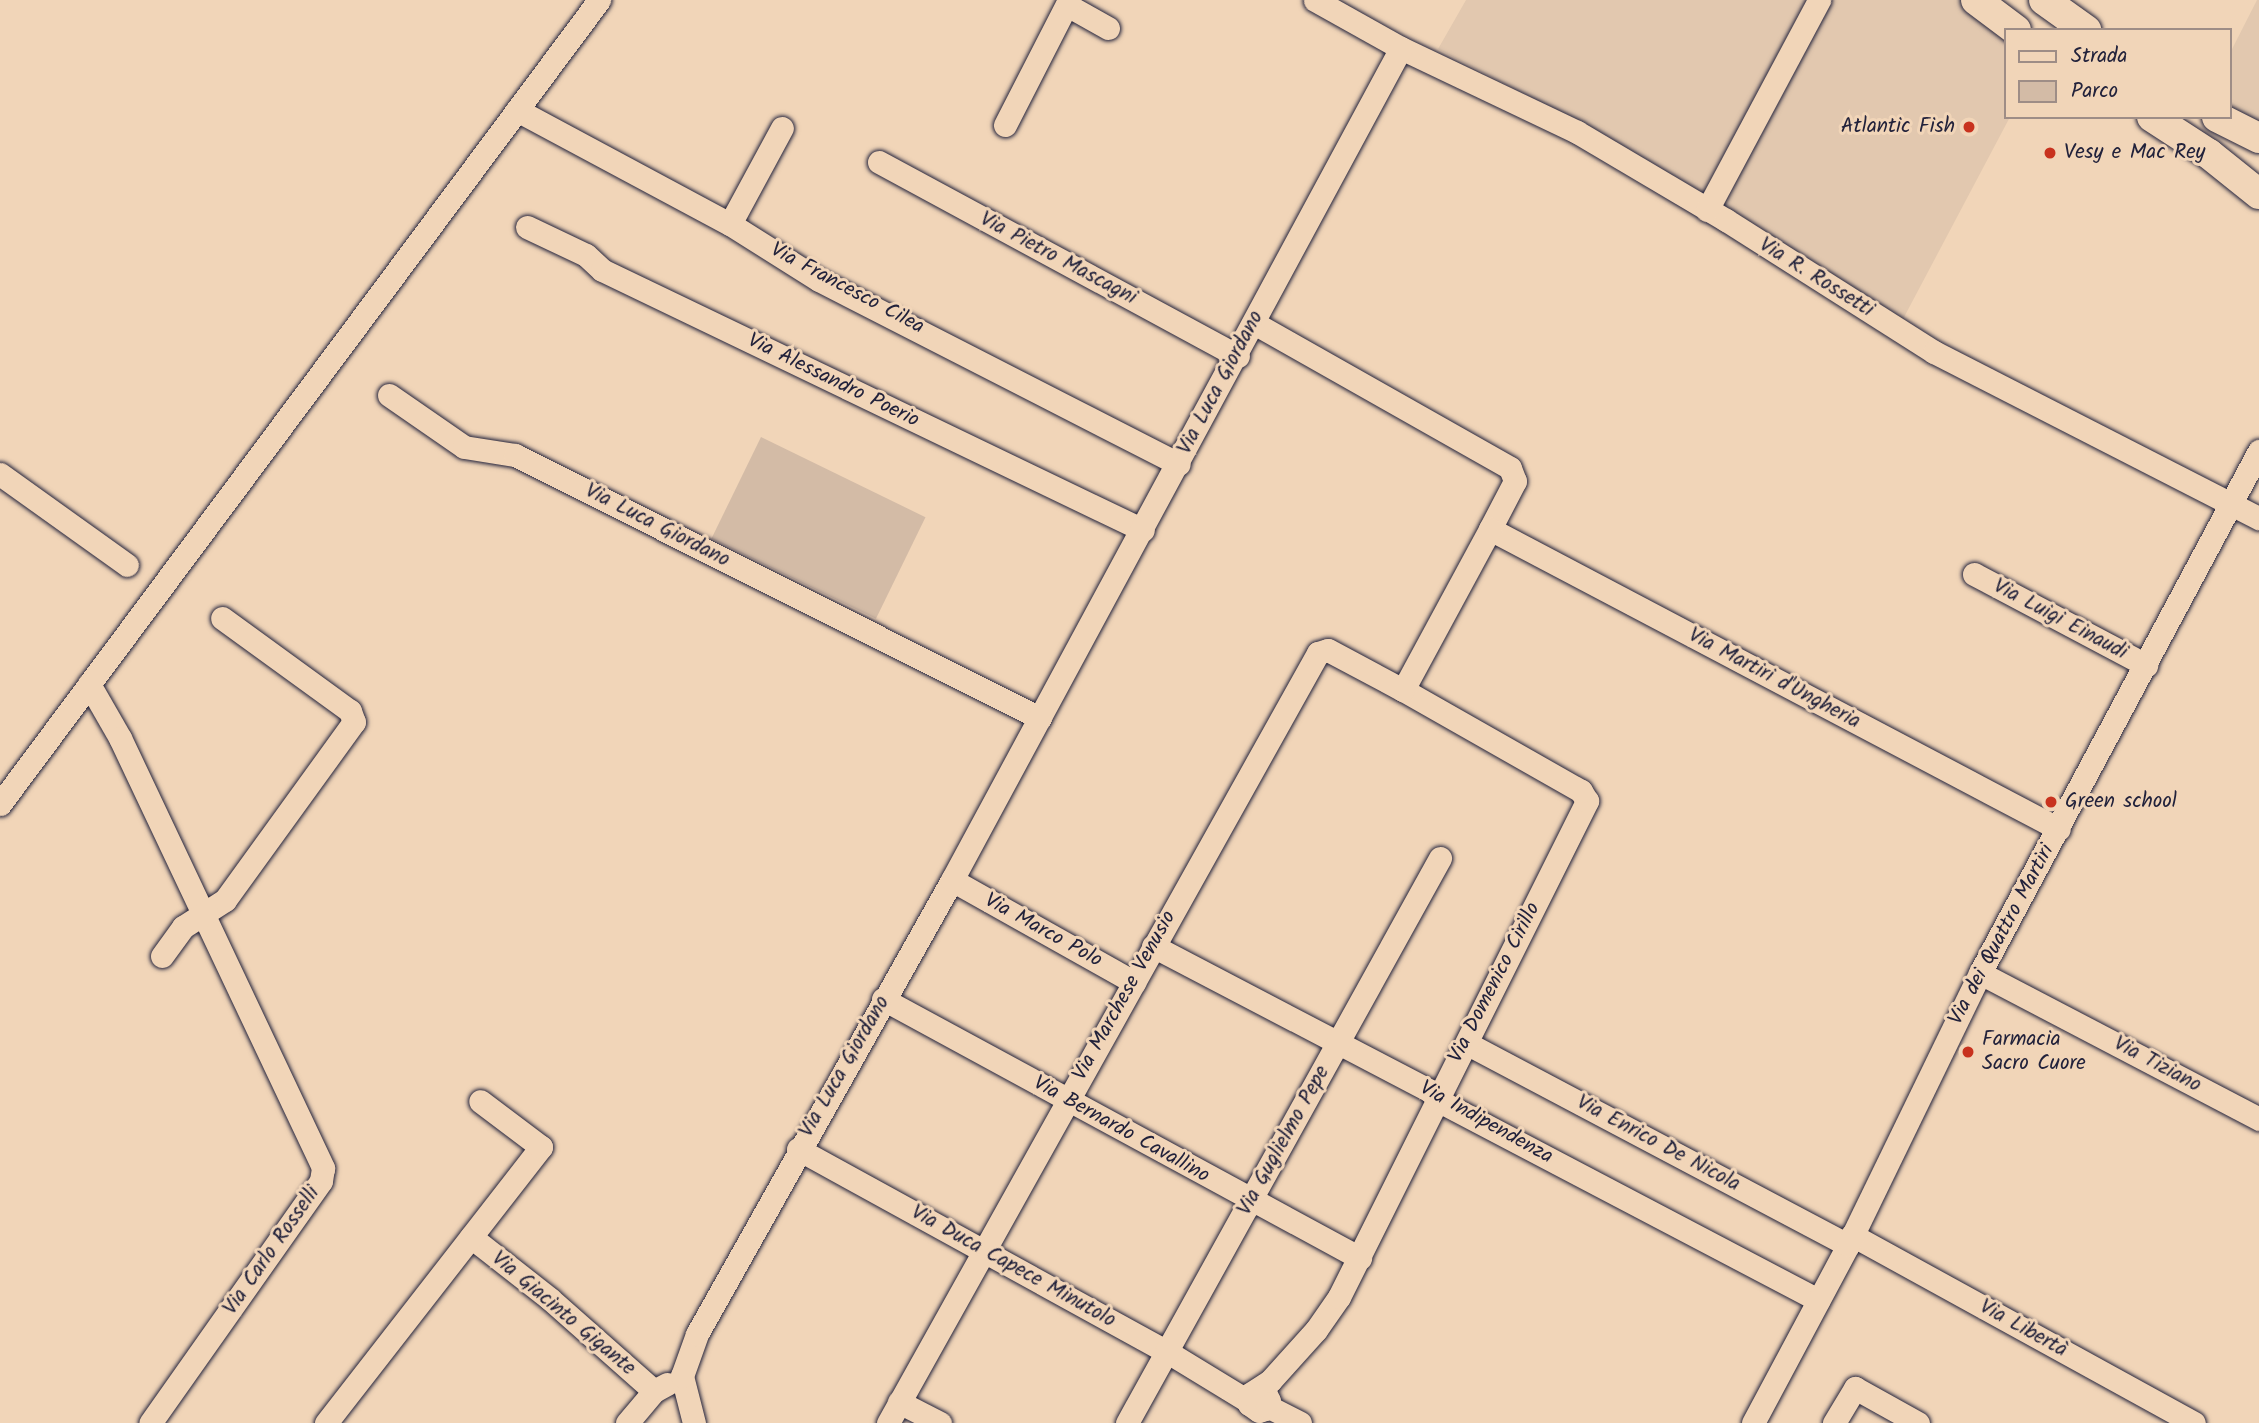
<!DOCTYPE html>
<meta charset="utf-8">
<style>
body{margin:0}
#map{position:relative;width:2259px;height:1423px;overflow:hidden;background:#f1d5b8;font-family:Kalam,sans-serif}
div>[style]{position:absolute}
.built>*{inset:0;background:#e2c8af}
.green>*{inset:0;background:#d3bba6;transform-origin:0 0}
.roads{filter:drop-shadow(0 0 2px #22223b) drop-shadow(0 0 2px #22223b)}
.minor>*{height:23px;margin:-11.5px;padding:0 11.5px;transform-origin:11.5px;border-radius:11.5px;background:#f1d5b8}
.major>*{height:30px;margin:-15px;padding:0 15px;transform-origin:15px;border-radius:15px;background:#f1d5b8}
.dots>*{width:19px;height:19px;translate:-50% -50%;box-sizing:border-box;border:4px solid #f1d5b8;border-radius:50%}
span{translate:-50% -50%;white-space:nowrap;text-align:center;line-height:1.15;-webkit-text-stroke:6px #f1d5b8;paint-order:stroke}
.poi-label{font-size:21px;color:#22223b}
.right{translate:-100% -50%;text-align:right}
.left{translate:0 -50%;text-align:left}
.street-label{font-size:21px;color:#22223b}
.legend{position:absolute;left:2004px;top:28px;width:228px;height:91px;box-sizing:border-box;background:#f1d5b8;border:2px solid #9e8d86;margin:0;padding:9px 12px;list-style:none;font-size:21px;color:#22223b}
.legend li{display:flex;align-items:center;gap:14px;height:35px}
.legend b{width:35px;border:2px solid #9e8d86}
</style>
<div id="map">
<div class="built">
<i style="clip-path:polygon(1466px 0,1961px 0,2005px 32px,2005px 117px,2010px 117px,1893px 338px,1586px 150px,1596px 131px,1438px 49px)"></i>
<i style="clip-path:polygon(2257px 0,2259px 0,2259px 131px,2229px 117px,2229px 55px)"></i>
</div>
<div class="green">
<i style="left:761px;top:437px;width:183px;height:113px;rotate:26deg"></i>
</div>
<div class="roads">
<div class="minor">
<i style="left:1315px;top:0;width:98px;rotate:29.2deg"></i>
<i style="left:1401px;top:48px;width:195px;rotate:25.5deg"></i>
<i style="left:1577px;top:132px;width:173px;rotate:30.6deg"></i>
<i style="left:1726px;top:220px;width:246px;rotate:32.4deg"></i>
<i style="left:1934px;top:352px;width:365px;rotate:27.1deg"></i>
<i style="left:1067px;top:5px;width:47px;rotate:29.3deg"></i>
<i style="left:517px;top:110px;width:242px;rotate:28.2deg"></i>
<i style="left:730px;top:224px;width:105px;rotate:32.2deg"></i>
<i style="left:819px;top:280px;width:404px;rotate:27.1deg"></i>
<i style="left:1005px;top:125px;width:140px;rotate:-62.9deg"></i>
<i style="left:879px;top:162px;width:408px;rotate:28.4deg"></i>
<i style="left:1707px;top:210px;width:238px;rotate:-61.9deg"></i>
<i style="left:730px;top:224px;width:109px;rotate:-61.6deg"></i>
<i style="left:527px;top:227px;width:65px;rotate:25.4deg"></i>
<i style="left:586px;top:255px;width:22px;rotate:43deg"></i>
<i style="left:602px;top:270px;width:600px;rotate:25.67deg"></i>
<i style="left:1254px;top:323px;width:294px;rotate:29.5deg"></i>
<i style="left:1510px;top:468px;width:14px;rotate:69deg"></i>
<i style="left:1515px;top:481px;width:54px;rotate:117.5deg"></i>
<i style="left:1490px;top:529px;width:643px;rotate:27.8deg"></i>
<i style="left:389px;top:395px;width:91px;rotate:34.7deg"></i>
<i style="left:464px;top:447px;width:52px;rotate:8.9deg"></i>
<i style="left:515px;top:455px;width:587px;rotate:26.61deg"></i>
<i style="left:0;top:474px;width:156px;rotate:35.6deg"></i>
<i style="left:1974px;top:574px;width:195px;rotate:27.9deg"></i>
<i style="left:89px;top:684px;width:62px;rotate:60.1deg"></i>
<i style="left:120px;top:738px;width:476px;rotate:64.7deg"></i>
<i style="left:323px;top:1168px;width:13px;rotate:99deg"></i>
<i style="left:321px;top:1181px;width:296px;rotate:125.2deg"></i>
<i style="left:0;top:804px;width:1003px;rotate:-53.31deg"></i>
<i style="left:952px;top:880px;width:209px;rotate:29.3deg"></i>
<i style="left:1153px;top:946px;width:313px;rotate:27.6deg"></i>
<i style="left:1430px;top:1091px;width:18px;rotate:43deg"></i>
<i style="left:1443px;top:1103px;width:424px;rotate:27.7deg"></i>
<i style="left:162px;top:956px;width:36px;rotate:-54deg"></i>
<i style="left:183px;top:927px;width:50px;rotate:-32.7deg"></i>
<i style="left:225px;top:900px;width:220px;rotate:-54.1deg"></i>
<i style="left:354px;top:722px;width:12px;rotate:-110deg"></i>
<i style="left:350px;top:711px;width:158px;rotate:-144deg"></i>
<i style="left:1980px;top:973px;width:315px;rotate:27.6deg"></i>
<i style="left:883px;top:999px;width:543px;rotate:28.5deg"></i>
<i style="left:1468px;top:1044px;width:430px;rotate:27.9deg"></i>
<i style="left:798px;top:1149px;width:420px;rotate:28.8deg"></i>
<i style="left:1166px;top:1351px;width:96px;rotate:31.4deg"></i>
<i style="left:1852px;top:1235px;width:390px;rotate:28.8deg"></i>
<i style="left:471px;top:1237px;width:100px;rotate:38.1deg"></i>
<i style="left:550px;top:1299px;width:139px;rotate:41.5deg"></i>
<i style="left:1257px;top:1390px;width:8px;rotate:14deg"></i>
<i style="left:1265px;top:1392px;width:10px;rotate:66deg"></i>
<i style="left:1269px;top:1401px;width:9px;rotate:117deg"></i>
<i style="left:1265px;top:1409px;width:6px;rotate:162deg"></i>
<i style="left:1259px;top:1411px;width:12px;rotate:-145deg"></i>
<i style="left:1249px;top:1404px;width:10px;rotate:-84deg"></i>
<i style="left:1250px;top:1394px;width:24px;rotate:-33deg"></i>
<i style="left:1270px;top:1381px;width:69px;rotate:-48deg"></i>
<i style="left:1316px;top:1330px;width:40px;rotate:-55.1deg"></i>
<i style="left:1339px;top:1297px;width:555px;rotate:-63.43deg"></i>
<i style="left:1587px;top:801px;width:12px;rotate:-121deg"></i>
<i style="left:1581px;top:791px;width:205px;rotate:-150.4deg"></i>
<i style="left:1403px;top:690px;width:183px;rotate:-61.6deg"></i>
<i style="left:899px;top:1402px;width:46px;rotate:27.1deg"></i>
<i style="left:1267px;top:1406px;width:37px;rotate:27deg"></i>
<i style="left:326px;top:1423px;width:350px;rotate:-52.1deg"></i>
<i style="left:541px;top:1147px;width:76px;rotate:-143deg"></i>
<i style="left:627px;top:1423px;width:42px;rotate:-49.8deg"></i>
<i style="left:654px;top:1391px;width:15px;rotate:-28deg"></i>
<i style="left:694px;top:1423px;width:49px;rotate:-104.3deg"></i>
<i style="left:682px;top:1376px;width:45px;rotate:-70.3deg"></i>
<i style="left:697px;top:1334px;width:521px;rotate:-60.68deg"></i>
<i style="left:952px;top:880px;width:945px;rotate:-61.65deg"></i>
<i style="left:888px;top:1423px;width:882px;rotate:-60.82deg"></i>
<i style="left:1318px;top:653px;width:10px;rotate:-17deg"></i>
<i style="left:1328px;top:650px;width:85px;rotate:28.1deg"></i>
<i style="left:1127px;top:1423px;width:646px;rotate:-61.01deg"></i>
<i style="left:1753px;top:1423px;width:202px;rotate:-61.9deg"></i>
<i style="left:1848px;top:1245px;width:302px;rotate:-64.1deg"></i>
<i style="left:1980px;top:973px;width:592px;rotate:-61.88deg"></i>
<i style="left:1834px;top:1423px;width:41px;rotate:-59deg"></i>
<i style="left:1855px;top:1388px;width:72px;rotate:29.1deg"></i>
</div>
<div class="major">
<i style="left:1976px;top:0;width:50px;rotate:36.9deg"></i>
<i style="left:2044px;top:0;width:52px;rotate:35.5deg"></i>
<i style="left:2152px;top:117px;width:68px;rotate:33deg"></i>
<i style="left:2209px;top:154px;width:64px;rotate:38.7deg"></i>
<i style="left:2217px;top:117px;width:47px;rotate:26.6deg"></i>
</div>
</div>
<div class="dots">
<i style="left:1969px;top:127px;background:#c8321e"></i>
<i style="left:2050px;top:153px;background:#c8321e"></i>
<i style="left:2051px;top:802px;background:#c8321e"></i>
<i style="left:1968px;top:1052px;background:#c8321e"></i>
</div>
<div class="poi-label">
<span class="right" style="left:1955px;top:127px">Atlantic Fish</span>
<span class="left" style="left:2064px;top:153px">Vesy e Mac Rey</span>
<span class="left" style="left:2065px;top:802px">Green school</span>
<span class="left" style="left:1982px;top:1052px">Farmacia<br>Sacro Cuore</span>
</div>
<div class="street-label">
<span style="left:1058px;top:259px;rotate:28deg">Via Pietro Mascagni</span>
<span style="left:1816px;top:278px;rotate:32deg">Via R. Rossetti</span>
<span style="left:847px;top:289px;rotate:28deg">Via Francesco Cilea</span>
<span style="left:833px;top:381px;rotate:26deg">Via Alessandro Poerio</span>
<span style="left:1221px;top:383px;rotate:-62deg">Via Luca Giordano</span>
<span style="left:657px;top:526px;rotate:27deg">Via Luca Giordano</span>
<span style="left:2060px;top:620px;rotate:28deg">Via Luigi Einaudi</span>
<span style="left:1774px;top:679px;rotate:28deg">Via Martiri d'Ungheria</span>
<span style="left:1043px;top:931px;rotate:29deg">Via Marco Polo</span>
<span style="left:2002px;top:935px;rotate:-62deg">Via dei Quattro Martiri</span>
<span style="left:1495px;top:983px;rotate:-63deg">Via Domenico Cirillo</span>
<span style="left:1125px;top:996px;rotate:-61deg">Via Marchese Venusio</span>
<span style="left:2157px;top:1065px;rotate:28deg">Via Tiziano</span>
<span style="left:845px;top:1067px;rotate:-60deg">Via Luca Giordano</span>
<span style="left:1486px;top:1123px;rotate:29deg">Via Indipendenza</span>
<span style="left:1121px;top:1130px;rotate:29deg">Via Bernardo Cavallino</span>
<span style="left:1284px;top:1141px;rotate:-61deg">Via Guglielmo Pepe</span>
<span style="left:1658px;top:1144px;rotate:28deg">Via Enrico De Nicola</span>
<span style="left:272px;top:1251px;rotate:-55deg">Via Carlo Rosselli</span>
<span style="left:1013px;top:1267px;rotate:29deg">Via Duca Capece Minutolo</span>
<span style="left:563px;top:1314px;rotate:40deg">Via Giacinto Gigante</span>
<span style="left:2023px;top:1329px;rotate:29deg">Via Libertà</span>
</div>
<ul class="legend">
<li><b style="height:9px;background:#f1d5b8"></b>Strada</li>
<li><b style="height:19px;background:#d3bba6"></b>Parco</li>
</ul>
</div>
